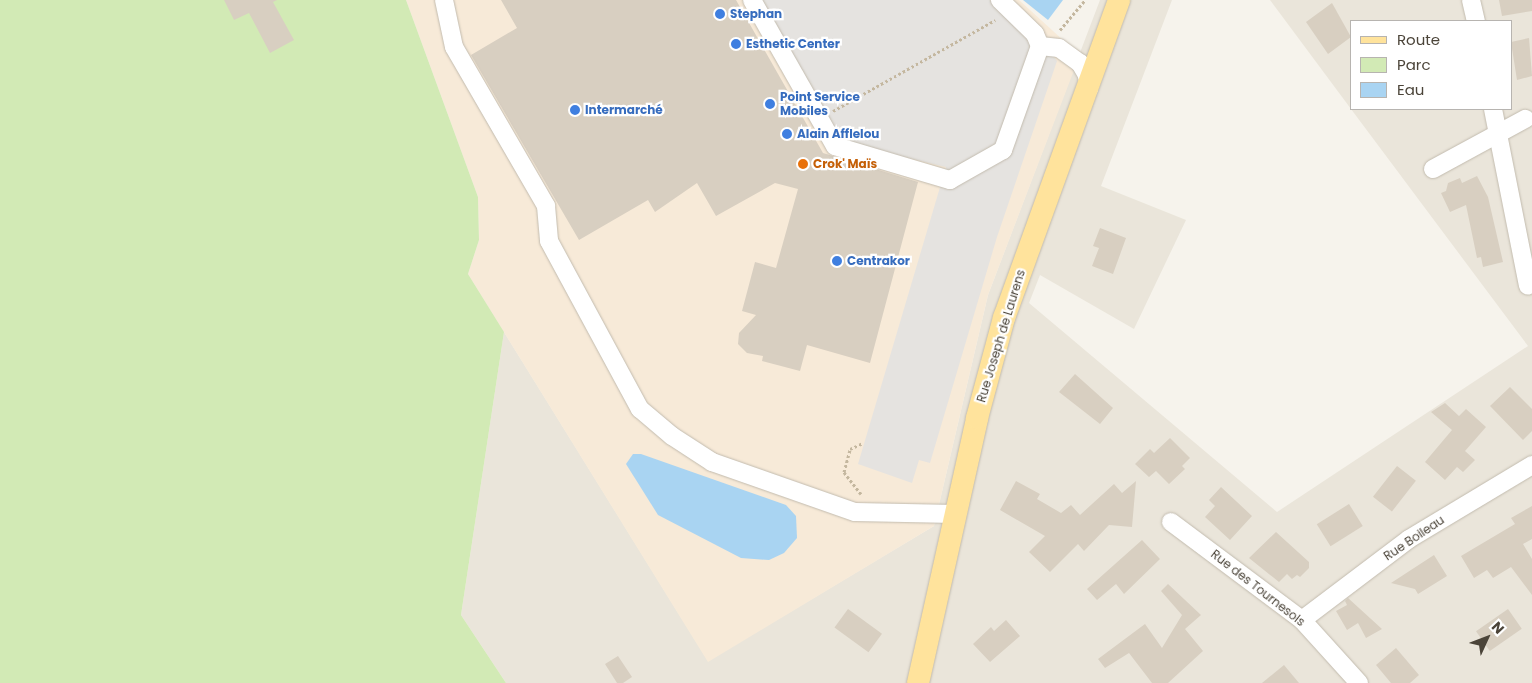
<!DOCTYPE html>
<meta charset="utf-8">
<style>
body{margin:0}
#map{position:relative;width:1532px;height:683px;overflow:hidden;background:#f6f3ec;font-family:Poppins,sans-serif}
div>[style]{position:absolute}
.residential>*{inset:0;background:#eae5da}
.commercial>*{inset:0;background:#f7ead8}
.green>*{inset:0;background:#d2eab5}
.parking>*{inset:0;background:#e5e3e0}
.water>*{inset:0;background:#a9d4f2}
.building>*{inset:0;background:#d8cfc1;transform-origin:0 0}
.path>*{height:3px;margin-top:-1.5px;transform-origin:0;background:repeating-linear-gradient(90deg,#c4b79f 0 2.5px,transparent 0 5px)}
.roads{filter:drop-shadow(0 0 1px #c2bbae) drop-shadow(0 0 1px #c2bbae)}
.minor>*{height:18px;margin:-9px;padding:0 9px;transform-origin:9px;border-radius:9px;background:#fff}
.major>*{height:22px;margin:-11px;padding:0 11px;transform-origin:11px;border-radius:11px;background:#ffe39c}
.dots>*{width:14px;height:14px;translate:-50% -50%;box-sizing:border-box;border:2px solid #fff;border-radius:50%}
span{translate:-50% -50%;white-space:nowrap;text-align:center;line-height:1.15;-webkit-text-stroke:4.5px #fff;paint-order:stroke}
.shop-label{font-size:12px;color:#366cbe;font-weight:700}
.left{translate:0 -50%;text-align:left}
.food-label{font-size:12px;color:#c56008;font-weight:700}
.street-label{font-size:12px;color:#4b4439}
.legend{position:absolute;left:1350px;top:20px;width:162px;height:90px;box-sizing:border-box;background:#fff;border:1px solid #b7b4b0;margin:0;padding:6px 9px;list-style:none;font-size:15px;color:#4b4439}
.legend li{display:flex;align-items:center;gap:10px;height:25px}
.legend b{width:25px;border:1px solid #b7b4b0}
.north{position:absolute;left:1462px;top:613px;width:50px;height:50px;-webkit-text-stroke:4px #fff;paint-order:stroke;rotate:47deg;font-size:14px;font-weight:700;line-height:20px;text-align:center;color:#4b4439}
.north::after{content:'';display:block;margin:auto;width:18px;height:22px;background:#4b4439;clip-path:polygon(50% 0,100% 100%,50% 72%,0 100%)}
</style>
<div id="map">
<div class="residential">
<i style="clip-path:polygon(1100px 0,1172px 0,1101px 186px,1186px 220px,1134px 329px,1040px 275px,1029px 303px,1277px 512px,1528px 346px,1351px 109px,1511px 109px,1511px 21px,1351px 21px,1351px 109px,1270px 0,1532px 0,1532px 683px,506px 683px,461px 615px,504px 332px,708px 661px,934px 526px,988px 295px)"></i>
</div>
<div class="commercial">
<i style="clip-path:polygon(406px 0,1019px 0,1064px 41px,1081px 52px,988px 295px,934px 526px,708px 662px,468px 274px,479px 240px,478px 197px)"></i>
</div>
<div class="green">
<i style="clip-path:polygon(0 0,406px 0,478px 197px,479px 240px,468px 274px,504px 332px,461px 615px,506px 683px,0 683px)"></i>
</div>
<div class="parking">
<i style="clip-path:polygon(751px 0,990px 0,1030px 28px,1057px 61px,997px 237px,930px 463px,919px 460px,912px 483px,858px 464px,946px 167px,832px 140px)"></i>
</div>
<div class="water">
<i style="clip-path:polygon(1023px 0,1063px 0,1048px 20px)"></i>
<i style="clip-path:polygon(633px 454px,641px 454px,786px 505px,796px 516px,797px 538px,784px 553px,769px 560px,741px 558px,658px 515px,626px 464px)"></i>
</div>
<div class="building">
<i style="clip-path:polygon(224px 0,277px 0,273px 2px,294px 40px,270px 53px,249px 13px,234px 20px)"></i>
<i style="clip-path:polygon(501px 0,736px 0,823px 153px,918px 182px,870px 363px,807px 345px,800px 371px,762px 361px,763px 356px,747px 353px,738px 344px,739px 333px,756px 315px,742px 311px,755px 262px,776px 268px,798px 189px,775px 183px,716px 216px,697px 183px,655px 212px,648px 200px,579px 240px,471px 55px,517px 28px)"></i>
<i style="clip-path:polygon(1499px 0,1532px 0,1532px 11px,1502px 16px)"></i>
<i style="clip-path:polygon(1332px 3px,1351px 37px,1328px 54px,1306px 22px)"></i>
<i style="clip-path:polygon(1529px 38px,1532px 76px,1517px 80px,1511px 42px)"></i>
<i style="clip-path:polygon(1477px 176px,1488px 197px,1503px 262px,1483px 267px,1481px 257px,1477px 258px,1466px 205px,1450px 212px,1441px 193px,1446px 191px,1448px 183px,1460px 178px,1462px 183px)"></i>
<i style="clip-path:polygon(1100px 228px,1126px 238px,1113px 274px,1092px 266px,1099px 248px,1093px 246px)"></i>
<i style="clip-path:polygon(1075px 374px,1113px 408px,1100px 424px,1059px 392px)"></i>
<i style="clip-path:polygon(1510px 387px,1532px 409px,1532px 431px,1523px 440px,1490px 406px)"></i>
<i style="clip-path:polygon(1445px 403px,1459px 416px,1466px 409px,1486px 427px,1465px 451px,1475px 460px,1463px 472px,1457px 467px,1445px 480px,1425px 462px,1452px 430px,1431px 412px)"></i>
<i style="clip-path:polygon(1170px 438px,1190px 458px,1182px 466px,1185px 469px,1169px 484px,1156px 471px,1149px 477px,1135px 464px,1150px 449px,1154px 453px)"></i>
<i style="left:1397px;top:466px;width:24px;height:39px;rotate:38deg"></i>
<i style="clip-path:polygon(1016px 481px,1040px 494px,1037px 499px,1061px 513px,1071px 505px,1080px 515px,1114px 484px,1122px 493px,1136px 481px,1132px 527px,1109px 525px,1084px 551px,1078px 544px,1050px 572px,1029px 552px,1045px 536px,1000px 510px)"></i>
<i style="clip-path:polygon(1221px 487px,1252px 516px,1230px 540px,1205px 517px,1215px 506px,1209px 500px)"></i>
<i style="left:1349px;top:504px;width:26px;height:38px;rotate:58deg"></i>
<i style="clip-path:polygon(1532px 506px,1532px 539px,1523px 544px,1532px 559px,1532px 595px,1511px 567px,1493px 578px,1487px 570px,1474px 578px,1461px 556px,1515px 524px,1511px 518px)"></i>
<i style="clip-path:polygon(1276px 532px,1309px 562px,1309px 568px,1300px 577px,1297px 575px,1292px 579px,1287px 574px,1279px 582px,1249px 558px)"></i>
<i style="clip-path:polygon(1142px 540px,1160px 559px,1124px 594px,1116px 584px,1097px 600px,1087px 589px)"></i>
<i style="clip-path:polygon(1434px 555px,1447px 576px,1418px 594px,1415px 589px,1391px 583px)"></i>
<i style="clip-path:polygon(1168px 584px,1201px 615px,1185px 629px,1203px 651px,1168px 683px,1152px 683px,1129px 653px,1105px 668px,1098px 659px,1145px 624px,1162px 648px,1182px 615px,1161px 591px)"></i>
<i style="clip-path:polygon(1348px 598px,1382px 629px,1366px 638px,1358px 623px,1347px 630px,1336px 611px,1347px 605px,1345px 601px)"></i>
<i style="left:848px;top:609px;width:42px;height:23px;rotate:36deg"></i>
<i style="left:1508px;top:609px;width:24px;height:39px;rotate:55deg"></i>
<i style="clip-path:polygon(1006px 620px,1020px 636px,990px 662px,973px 644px,991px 627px,994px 631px)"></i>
<i style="clip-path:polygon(1396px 648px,1419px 675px,1410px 683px,1391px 683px,1376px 665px)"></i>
<i style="clip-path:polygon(618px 656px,632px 677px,623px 683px,617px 683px,605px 664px)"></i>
<i style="clip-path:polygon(1284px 665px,1299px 683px,1262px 683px)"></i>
</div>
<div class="path">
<i style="left:1060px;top:30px;width:39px;rotate:-50deg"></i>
<i style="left:833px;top:111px;width:186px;rotate:-29.3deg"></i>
<i style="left:861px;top:494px;width:28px;rotate:-128deg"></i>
<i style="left:844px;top:472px;width:24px;rotate:-75deg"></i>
<i style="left:850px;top:449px;width:14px;rotate:-25deg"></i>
</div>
<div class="roads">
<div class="minor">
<i style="left:444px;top:0;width:48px;rotate:78deg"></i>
<i style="left:454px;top:47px;width:184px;rotate:59.9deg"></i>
<i style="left:546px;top:206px;width:35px;rotate:85deg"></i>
<i style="left:549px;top:241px;width:191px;rotate:61.6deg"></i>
<i style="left:640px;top:409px;width:42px;rotate:40.2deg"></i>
<i style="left:672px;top:436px;width:48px;rotate:33deg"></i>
<i style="left:712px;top:462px;width:151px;rotate:19.3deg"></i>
<i style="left:855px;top:512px;width:100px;rotate:1.1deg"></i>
<i style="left:752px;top:0;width:168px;rotate:60.4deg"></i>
<i style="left:835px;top:146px;width:120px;rotate:16.5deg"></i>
<i style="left:950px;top:180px;width:61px;rotate:-29.5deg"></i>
<i style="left:1003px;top:150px;width:110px;rotate:-70.4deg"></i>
<i style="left:1040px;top:46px;width:13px;rotate:-113deg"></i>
<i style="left:1035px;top:34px;width:49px;rotate:-135.8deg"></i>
<i style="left:1471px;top:0;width:22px;rotate:77deg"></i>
<i style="left:1040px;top:46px;width:19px;rotate:6deg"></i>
<i style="left:1059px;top:48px;width:26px;rotate:36deg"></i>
<i style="left:1080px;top:63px;width:14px;rotate:60deg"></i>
<i style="left:1087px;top:75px;width:14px;rotate:82deg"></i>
<i style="left:1493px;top:109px;width:180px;rotate:78.8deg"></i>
<i style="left:1433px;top:169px;width:105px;rotate:-28.5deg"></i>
<i style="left:1171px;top:522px;width:164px;rotate:36.8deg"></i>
<i style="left:1302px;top:620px;width:85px;rotate:47.9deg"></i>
<i style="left:1302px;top:620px;width:134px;rotate:-37.1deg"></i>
<i style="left:1409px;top:539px;width:144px;rotate:-31deg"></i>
</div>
<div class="major">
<i style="left:918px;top:683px;width:271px;rotate:-77.4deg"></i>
<i style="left:977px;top:418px;width:104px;rotate:-74.9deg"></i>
<i style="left:1004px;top:318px;width:338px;rotate:-70.1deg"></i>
</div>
</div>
<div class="dots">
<i style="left:720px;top:14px;background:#3f7fe0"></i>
<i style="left:736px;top:44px;background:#3f7fe0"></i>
<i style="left:770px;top:104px;background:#3f7fe0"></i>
<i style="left:575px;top:110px;background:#3f7fe0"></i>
<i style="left:787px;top:134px;background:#3f7fe0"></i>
<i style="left:803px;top:164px;background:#e8710a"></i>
<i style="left:837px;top:261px;background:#3f7fe0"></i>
</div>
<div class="shop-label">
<span class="left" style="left:730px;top:14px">Stephan</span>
<span class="left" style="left:746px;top:44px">Esthetic Center</span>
<span class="left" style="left:780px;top:104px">Point Service<br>Mobiles</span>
<span class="left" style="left:585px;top:110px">Intermarché</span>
<span class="left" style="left:797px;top:134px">Alain Afflelou</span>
<span class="left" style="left:847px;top:261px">Centrakor</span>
</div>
<div class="food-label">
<span class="left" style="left:813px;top:164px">Crok' Maïs</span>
</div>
<div class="street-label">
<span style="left:1001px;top:336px;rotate:-73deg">Rue Joseph de Laurens</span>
<span style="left:1414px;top:538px;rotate:-34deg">Rue Boileau</span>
<span style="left:1258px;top:588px;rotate:38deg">Rue des Tournesols</span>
</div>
<ul class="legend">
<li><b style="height:6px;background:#ffe39c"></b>Route</li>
<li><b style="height:14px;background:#d2eab5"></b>Parc</li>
<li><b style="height:14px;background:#a9d4f2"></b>Eau</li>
</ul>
<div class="north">N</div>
</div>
